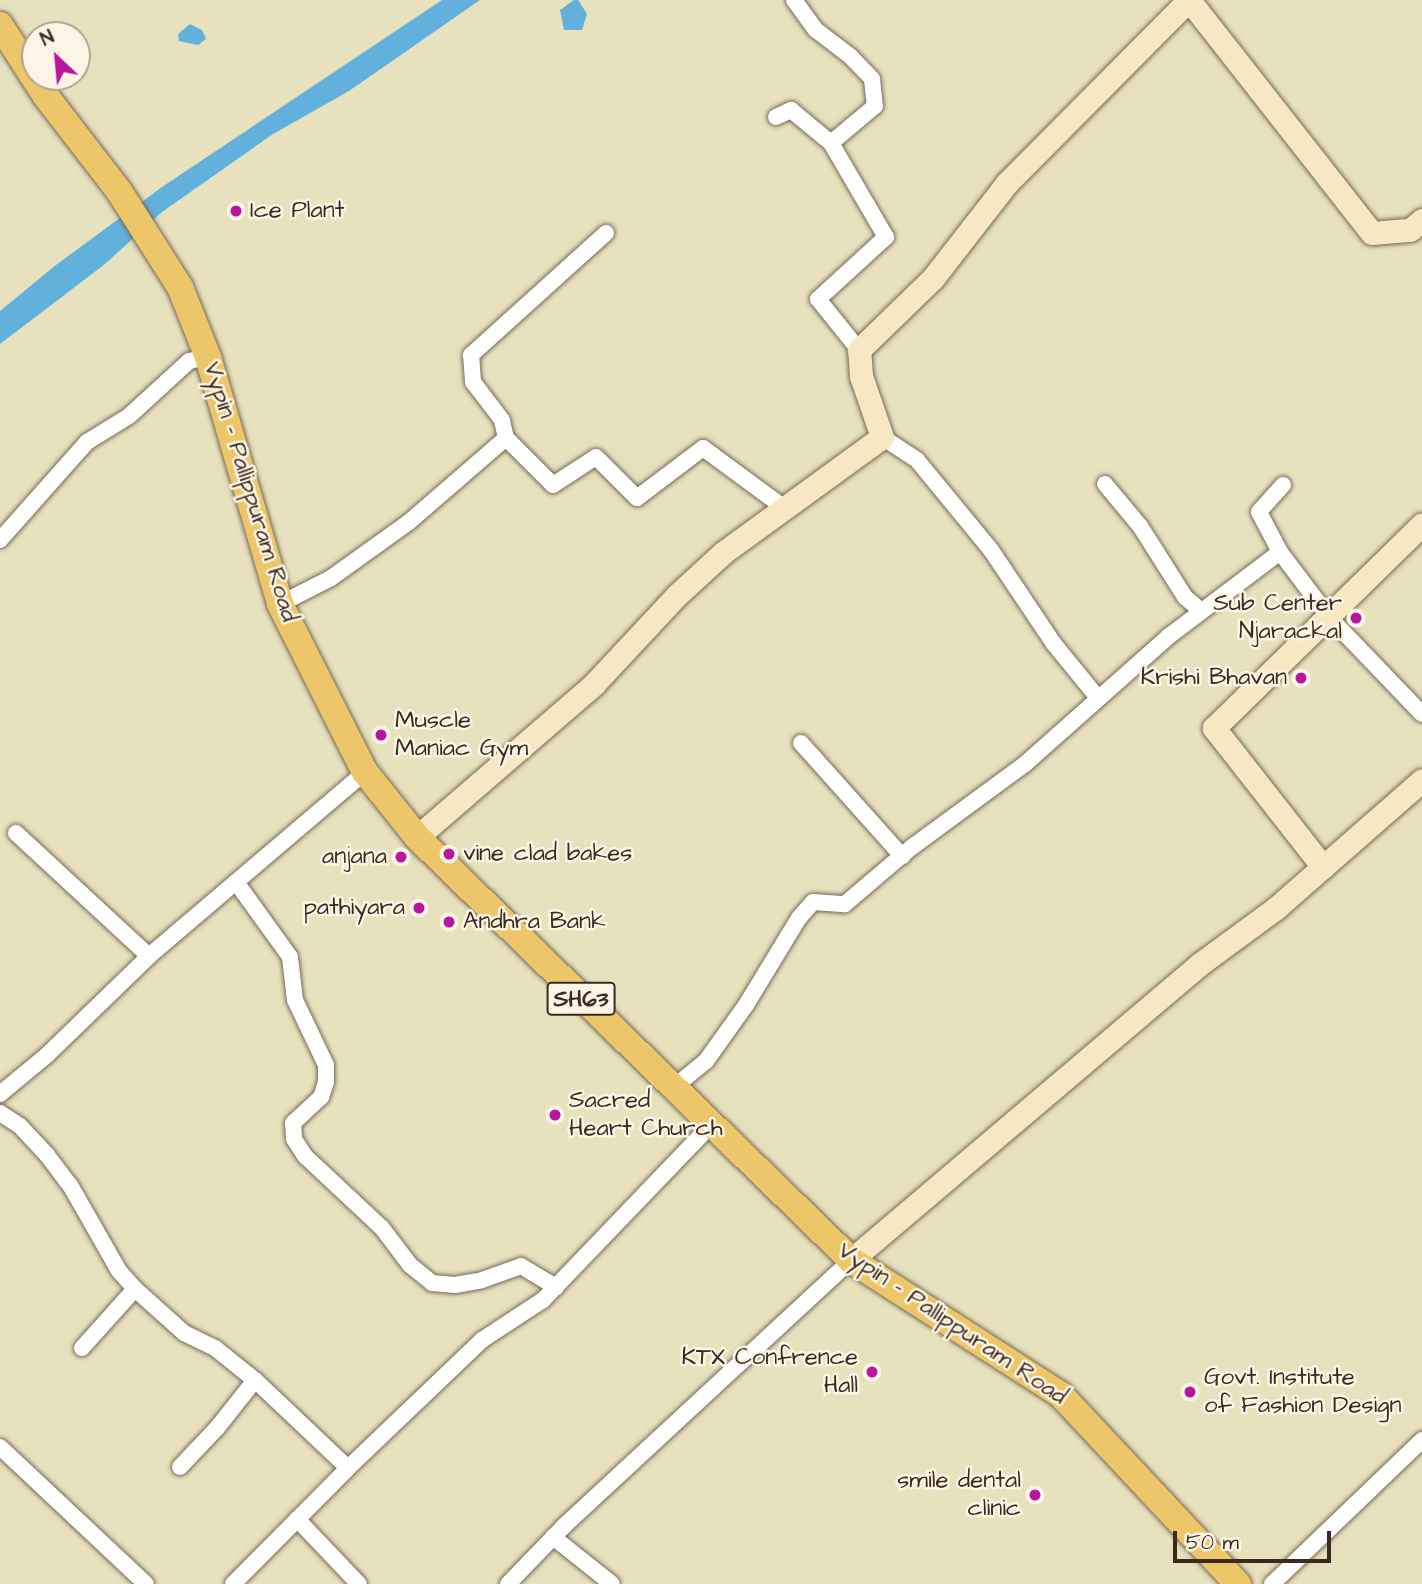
<!DOCTYPE html>
<style>
body{margin:0}
#map{position:relative;width:1422px;height:1584px;overflow:hidden;background:#e7e1be;font-family:"Architects Daughter",sans-serif}
div>[style]{position:absolute}
.water>*{inset:0;background:#62b0dc}
.roads{filter:drop-shadow(0 0 2px #776a56) drop-shadow(0 0 2px #776a56)}
.street>*{height:16px;margin:-8px;padding:0 8px;transform-origin:8px;border-radius:8px;background:#fff}
.secondary>*{height:23px;margin:-11.5px;padding:0 11.5px;transform-origin:11.5px;border-radius:11.5px;background:#f7e8c3}
.primary>*{height:26px;margin:-13px;padding:0 13px;transform-origin:13px;border-radius:13px;background:#ecc669}
.dots>*{width:19px;height:19px;translate:-50% -50%;box-sizing:border-box;border:4px solid #fcf5e5;border-radius:50%}
span{translate:-50% -50%;white-space:nowrap;text-align:center;line-height:1.15;-webkit-text-stroke:5px #fcf5e5;paint-order:stroke}
.shield-label span{padding:2px 5px;background:#fcf5e5;border:2px solid;border-radius:5px;-webkit-text-stroke-width:0}
.shield-label{font-size:23px;color:#3b2a1e;font-weight:700}
.poi-label{font-size:24px;color:#3b2a1e}
.left{translate:0 -50%;text-align:left}
.right{translate:-100% -50%;text-align:right}
.street-label{font-size:24px;color:#3b2a1e}
.north{position:absolute;left:21px;top:21px;width:70px;height:70px;box-sizing:border-box;background:#fcf5e5;border:2px solid #afa495;border-radius:50%;rotate:334deg;font-size:19px;font-weight:700;line-height:28px;text-align:center;color:#3b2a1e}
.north::after{content:'';display:block;margin:auto;width:24px;height:32px;background:#b5179e;clip-path:polygon(50% 0,100% 100%,50% 72%,0 100%)}
.scale{position:absolute;left:1173px;top:1531px;width:158px;height:32px;box-sizing:border-box;border:4px solid #3b2a1e;border-top:0;padding-left:9px;font-size:21px;line-height:24px;white-space:nowrap;color:#3b2a1e;-webkit-text-stroke:5px #fcf5e5;paint-order:stroke}
</style>
<div id="map">
<div class="water">
<i style="clip-path:polygon(442px 0,480px 0,349px 91px,273px 134px,162px 212px,105px 264px,0 344px,0 311px,56px 265px,162px 187px)"></i>
<i style="clip-path:polygon(574px 0,578px 0,587px 14px,582px 30px,564px 30px,560px 10px)"></i>
<i style="clip-path:polygon(190px 24px,202px 30px,206px 39px,198px 45px,179px 41px,178px 34px)"></i>
</div>
<div class="roads">
<div class="street">
<i style="left:794px;top:0;width:37px;rotate:54deg"></i>
<i style="left:816px;top:30px;width:43px;rotate:37.4deg"></i>
<i style="left:850px;top:56px;width:32px;rotate:46deg"></i>
<i style="left:872px;top:79px;width:27px;rotate:84deg"></i>
<i style="left:875px;top:106px;width:57px;rotate:139.9deg"></i>
<i style="left:776px;top:117px;width:17px;rotate:-25deg"></i>
<i style="left:791px;top:110px;width:52px;rotate:39.5deg"></i>
<i style="left:831px;top:143px;width:109px;rotate:59.7deg"></i>
<i style="left:886px;top:237px;width:92px;rotate:137.6deg"></i>
<i style="left:818px;top:299px;width:65px;rotate:51.2deg"></i>
<i style="left:882px;top:437px;width:42px;rotate:33.3deg"></i>
<i style="left:917px;top:460px;width:117px;rotate:50.6deg"></i>
<i style="left:991px;top:550px;width:113px;rotate:56.2deg"></i>
<i style="left:1054px;top:644px;width:70px;rotate:50.8deg"></i>
<i style="left:506px;top:438px;width:66px;rotate:45deg"></i>
<i style="left:553px;top:485px;width:51px;rotate:-33.1deg"></i>
<i style="left:596px;top:457px;width:58px;rotate:45deg"></i>
<i style="left:637px;top:498px;width:83px;rotate:-37.1deg"></i>
<i style="left:703px;top:448px;width:99px;rotate:36.4deg"></i>
<i style="left:1105px;top:484px;width:55px;rotate:50.2deg"></i>
<i style="left:1140px;top:526px;width:84px;rotate:57.6deg"></i>
<i style="left:1185px;top:597px;width:21px;rotate:41deg"></i>
<i style="left:1283px;top:485px;width:36px;rotate:132deg"></i>
<i style="left:1259px;top:512px;width:45px;rotate:62.3deg"></i>
<i style="left:1280px;top:552px;width:81px;rotate:53deg"></i>
<i style="left:1329px;top:617px;width:134px;rotate:46.2deg"></i>
<i style="left:0;top:540px;width:131px;rotate:-48.4deg"></i>
<i style="left:87px;top:442px;width:49px;rotate:-31.8deg"></i>
<i style="left:129px;top:416px;width:81px;rotate:-42.5deg"></i>
<i style="left:189px;top:361px;width:19px;rotate:-12deg"></i>
<i style="left:280px;top:604px;width:57px;rotate:-27deg"></i>
<i style="left:331px;top:578px;width:96px;rotate:-35.7deg"></i>
<i style="left:409px;top:522px;width:128px;rotate:-40.9deg"></i>
<i style="left:506px;top:438px;width:18px;rotate:-103deg"></i>
<i style="left:502px;top:420px;width:48px;rotate:-127.3deg"></i>
<i style="left:473px;top:382px;width:27px;rotate:-94deg"></i>
<i style="left:471px;top:355px;width:182px;rotate:-42.1deg"></i>
<i style="left:801px;top:743px;width:152px;rotate:48.2deg"></i>
<i style="left:16px;top:833px;width:181px;rotate:42.8deg"></i>
<i style="left:236px;top:882px;width:92px;rotate:54.2deg"></i>
<i style="left:290px;top:957px;width:43px;rotate:83.4deg"></i>
<i style="left:295px;top:1000px;width:72px;rotate:64.5deg"></i>
<i style="left:326px;top:1065px;width:17px;rotate:90deg"></i>
<i style="left:326px;top:1082px;width:16px;rotate:108deg"></i>
<i style="left:321px;top:1097px;width:38px;rotate:137deg"></i>
<i style="left:293px;top:1123px;width:16px;rotate:86deg"></i>
<i style="left:294px;top:1139px;width:20px;rotate:57deg"></i>
<i style="left:305px;top:1156px;width:105px;rotate:43.1deg"></i>
<i style="left:382px;top:1228px;width:46px;rotate:52.9deg"></i>
<i style="left:410px;top:1265px;width:28px;rotate:39deg"></i>
<i style="left:432px;top:1283px;width:23px;rotate:5deg"></i>
<i style="left:455px;top:1285px;width:27px;rotate:-10deg"></i>
<i style="left:482px;top:1280px;width:41px;rotate:-19.7deg"></i>
<i style="left:521px;top:1266px;width:41px;rotate:31deg"></i>
<i style="left:673px;top:1088px;width:43px;rotate:-39.3deg"></i>
<i style="left:706px;top:1061px;width:69px;rotate:-54.5deg"></i>
<i style="left:746px;top:1005px;width:102px;rotate:-58.7deg"></i>
<i style="left:799px;top:918px;width:21px;rotate:-49deg"></i>
<i style="left:813px;top:902px;width:32px;rotate:4deg"></i>
<i style="left:845px;top:904px;width:88px;rotate:-40.4deg"></i>
<i style="left:912px;top:847px;width:140px;rotate:-36.3deg"></i>
<i style="left:1025px;top:764px;width:193px;rotate:-41.6deg"></i>
<i style="left:1169px;top:636px;width:139px;rotate:-37.1deg"></i>
<i style="left:0;top:1094px;width:61px;rotate:-39.7deg"></i>
<i style="left:47px;top:1055px;width:142px;rotate:-44.1deg"></i>
<i style="left:149px;top:956px;width:284px;rotate:-40.4deg"></i>
<i style="left:0;top:1113px;width:24px;rotate:33deg"></i>
<i style="left:20px;top:1126px;width:40px;rotate:47deg"></i>
<i style="left:47px;top:1155px;width:38px;rotate:53deg"></i>
<i style="left:70px;top:1185px;width:99px;rotate:60.3deg"></i>
<i style="left:119px;top:1271px;width:24px;rotate:48deg"></i>
<i style="left:135px;top:1289px;width:66px;rotate:41.9deg"></i>
<i style="left:184px;top:1333px;width:34px;rotate:26deg"></i>
<i style="left:215px;top:1348px;width:51px;rotate:38.7deg"></i>
<i style="left:255px;top:1380px;width:128px;rotate:43.4deg"></i>
<i style="left:82px;top:1348px;width:79px;rotate:-48.1deg"></i>
<i style="left:0;top:1447px;width:200px;rotate:43.2deg"></i>
<i style="left:180px;top:1467px;width:54px;rotate:-46.5deg"></i>
<i style="left:217px;top:1428px;width:61px;rotate:-51.6deg"></i>
<i style="left:297px;top:1519px;width:90px;rotate:46.4deg"></i>
<i style="left:553px;top:1537px;width:75px;rotate:38.5deg"></i>
<i style="left:233px;top:1584px;width:163px;rotate:-45.2deg"></i>
<i style="left:348px;top:1468px;width:185px;rotate:-43.7deg"></i>
<i style="left:482px;top:1340px;width:73px;rotate:-33.3deg"></i>
<i style="left:543px;top:1300px;width:243px;rotate:-46.2deg"></i>
<i style="left:508px;top:1584px;width:81px;rotate:-46deg"></i>
<i style="left:564px;top:1526px;width:391px;rotate:-42.8deg"></i>
<i style="left:1272px;top:1584px;width:208px;rotate:-43.8deg"></i>
</div>
<div class="secondary">
<i style="left:1189px;top:0;width:296px;rotate:51.9deg"></i>
<i style="left:1372px;top:233px;width:38px;rotate:-5deg"></i>
<i style="left:1410px;top:230px;width:16px;rotate:-40deg"></i>
<i style="left:417px;top:837px;width:234px;rotate:-40.8deg"></i>
<i style="left:594px;top:684px;width:120px;rotate:-47deg"></i>
<i style="left:676px;top:596px;width:65px;rotate:-42.5deg"></i>
<i style="left:724px;top:552px;width:195px;rotate:-36deg"></i>
<i style="left:882px;top:437px;width:65px;rotate:-109deg"></i>
<i style="left:861px;top:376px;width:26px;rotate:-94deg"></i>
<i style="left:859px;top:350px;width:103px;rotate:-44.2deg"></i>
<i style="left:933px;top:278px;width:120px;rotate:-52.1deg"></i>
<i style="left:1007px;top:183px;width:258px;rotate:-45.2deg"></i>
<i style="left:1323px;top:867px;width:177px;rotate:-128.1deg"></i>
<i style="left:1214px;top:728px;width:291px;rotate:-44.4deg"></i>
<i style="left:851px;top:1260px;width:458px;rotate:-40.3deg"></i>
<i style="left:1200px;top:964px;width:94px;rotate:-36.4deg"></i>
<i style="left:1276px;top:908px;width:194px;rotate:-41.2deg"></i>
</div>
<div class="primary">
<i style="left:0;top:25px;width:83px;rotate:57.3deg"></i>
<i style="left:45px;top:95px;width:121px;rotate:52.4deg"></i>
<i style="left:119px;top:191px;width:114px;rotate:57.6deg"></i>
<i style="left:180px;top:287px;width:75px;rotate:68.2deg"></i>
<i style="left:208px;top:357px;width:257px;rotate:73.7deg"></i>
<i style="left:280px;top:604px;width:188px;rotate:63.2deg"></i>
<i style="left:365px;top:772px;width:83px;rotate:51.3deg"></i>
<i style="left:417px;top:837px;width:606px;rotate:44.26deg"></i>
<i style="left:851px;top:1260px;width:250px;rotate:32.7deg"></i>
<i style="left:1061px;top:1395px;width:259px;rotate:46.9deg"></i>
</div>
</div>
<div class="dots">
<i style="left:236px;top:211px;background:#b5179e"></i>
<i style="left:1356px;top:618px;background:#b5179e"></i>
<i style="left:1301px;top:678px;background:#b5179e"></i>
<i style="left:381px;top:735px;background:#b5179e"></i>
<i style="left:449px;top:854px;background:#b5179e"></i>
<i style="left:401px;top:857px;background:#b5179e"></i>
<i style="left:419px;top:908px;background:#b5179e"></i>
<i style="left:449px;top:922px;background:#b5179e"></i>
<i style="left:555px;top:1115px;background:#b5179e"></i>
<i style="left:872px;top:1372px;background:#b5179e"></i>
<i style="left:1190px;top:1392px;background:#b5179e"></i>
<i style="left:1035px;top:1495px;background:#b5179e"></i>
</div>
<div class="shield-label">
<span style="left:581px;top:999px">SH63</span>
</div>
<div class="poi-label">
<span class="left" style="left:250px;top:211px">Ice Plant</span>
<span class="right" style="left:1342px;top:618px">Sub Center<br>Njarackal</span>
<span class="right" style="left:1287px;top:678px">Krishi Bhavan</span>
<span class="left" style="left:395px;top:735px">Muscle<br>Maniac Gym</span>
<span class="left" style="left:463px;top:854px">vine clad bakes</span>
<span class="right" style="left:387px;top:857px">anjana</span>
<span class="right" style="left:405px;top:908px">pathiyara</span>
<span class="left" style="left:463px;top:922px">Andhra Bank</span>
<span class="left" style="left:569px;top:1115px">Sacred<br>Heart Church</span>
<span class="right" style="left:858px;top:1372px">KTX Confrence<br>Hall</span>
<span class="left" style="left:1204px;top:1392px">Govt. Institute<br>of Fashion Design</span>
<span class="right" style="left:1021px;top:1495px">smile dental<br>clinic</span>
</div>
<div class="street-label">
<span style="left:250px;top:492px;rotate:73deg">Vypin - Pallippuram Road</span>
<span style="left:952px;top:1324px;rotate:34deg">Vypin - Pallippuram Road</span>
</div>
<div class="north">N</div>
<div class="scale">50 m</div>
</div>
